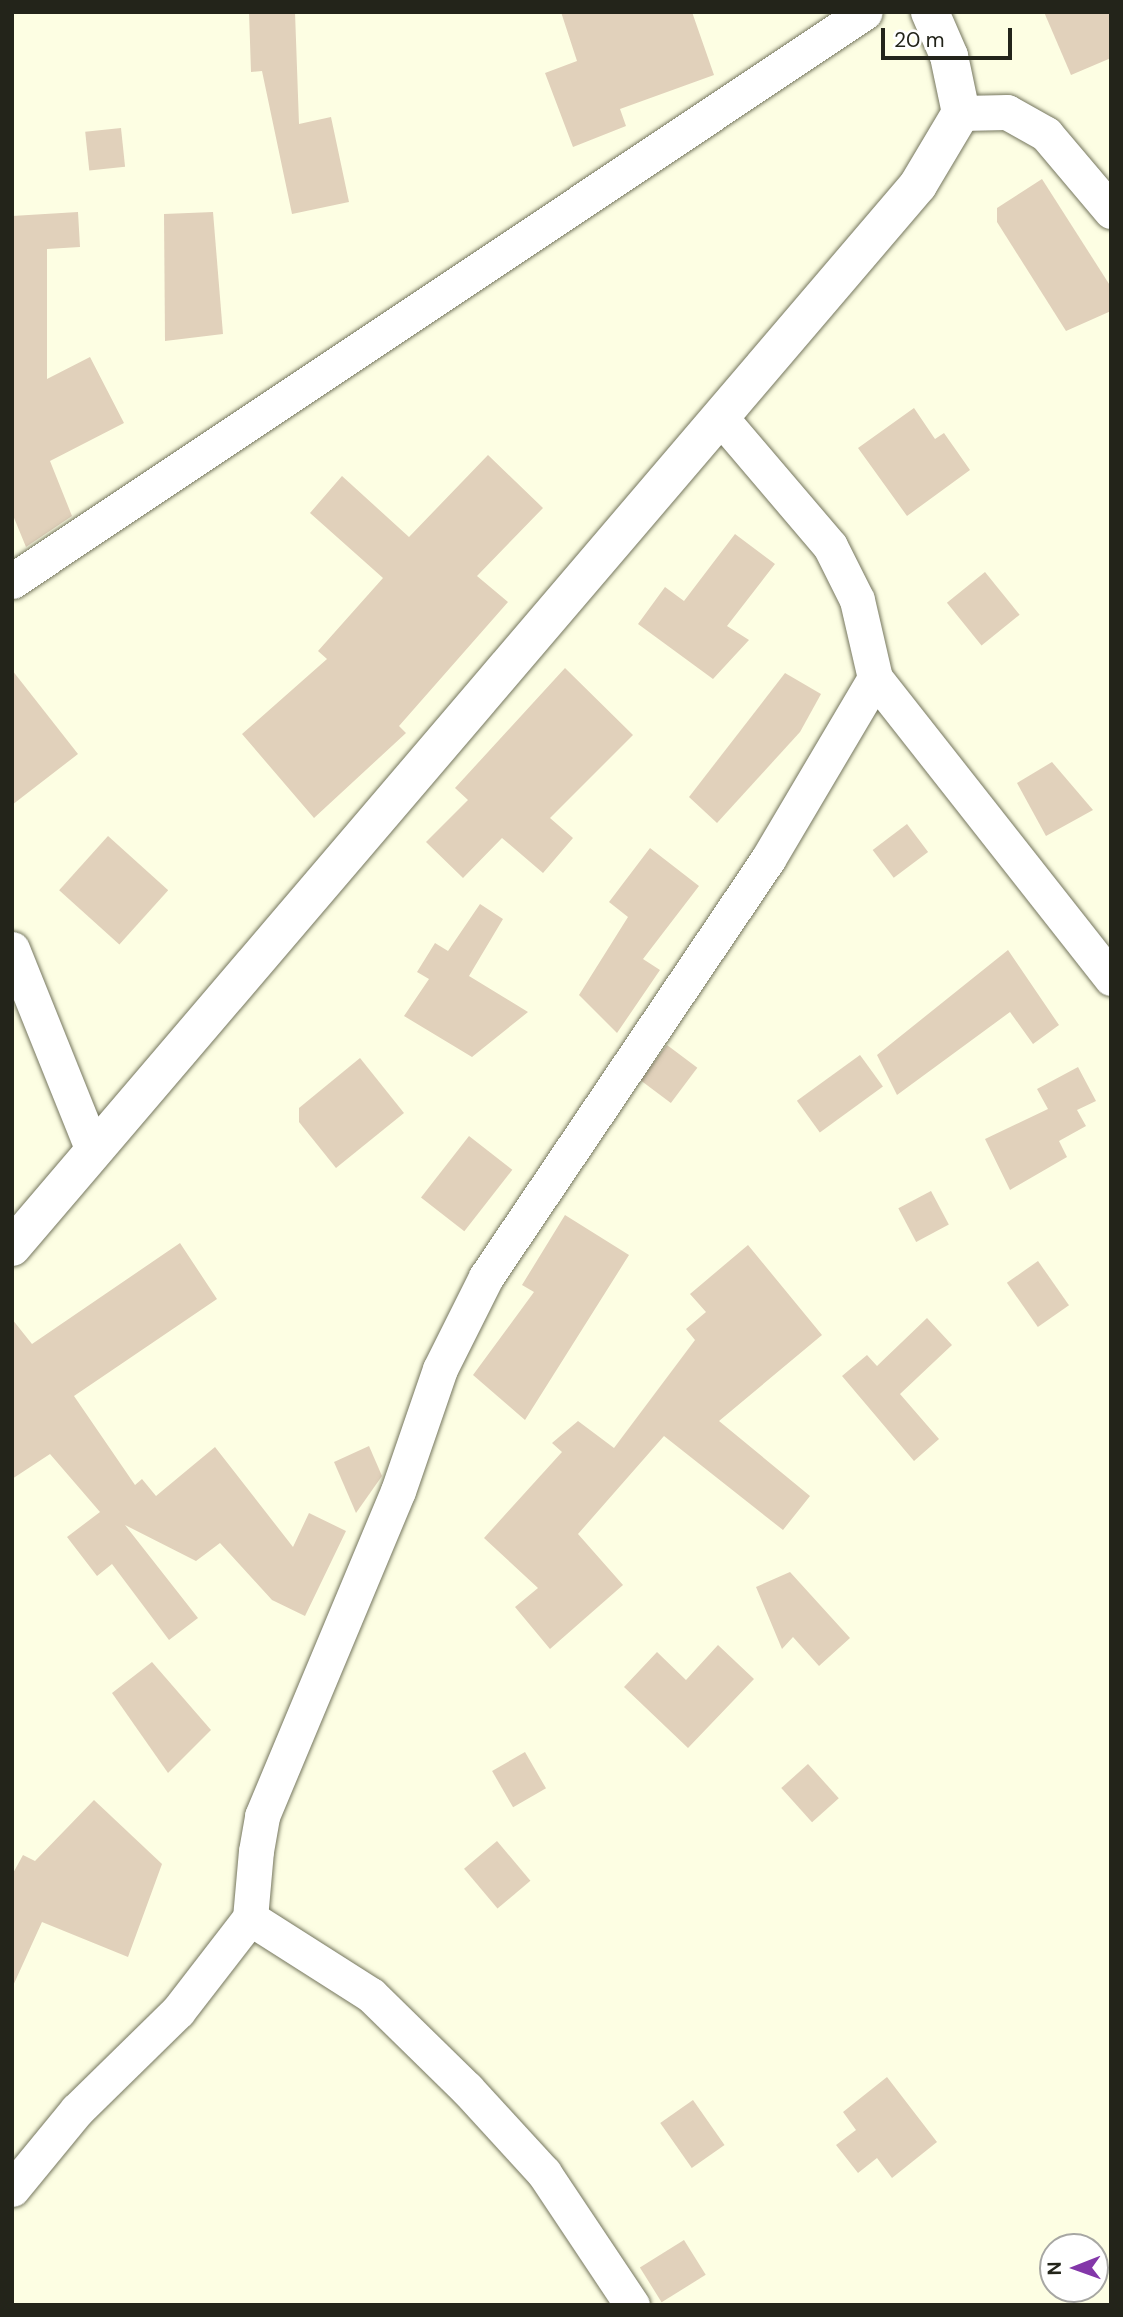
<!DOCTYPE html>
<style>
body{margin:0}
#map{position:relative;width:1123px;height:2317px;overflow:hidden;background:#fdfee3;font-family:"DM Sans",sans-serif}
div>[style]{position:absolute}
.building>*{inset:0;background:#e1d1bb;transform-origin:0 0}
.roads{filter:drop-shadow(0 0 2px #75765e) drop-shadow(0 0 2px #75765e)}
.minor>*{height:35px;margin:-17.5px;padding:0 17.5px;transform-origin:17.5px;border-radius:17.5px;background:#fff}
.tertiary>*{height:38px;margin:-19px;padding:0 19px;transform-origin:19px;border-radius:19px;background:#fff}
span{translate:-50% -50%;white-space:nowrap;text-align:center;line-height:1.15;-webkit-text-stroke:5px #fff;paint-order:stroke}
.frame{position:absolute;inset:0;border:14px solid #23241a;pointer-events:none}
.north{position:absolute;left:1039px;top:2233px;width:70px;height:70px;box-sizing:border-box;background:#fff;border:2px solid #a7a7a3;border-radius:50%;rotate:269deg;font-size:19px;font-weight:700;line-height:28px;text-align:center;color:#23241a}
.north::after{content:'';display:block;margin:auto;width:24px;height:32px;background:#8337a9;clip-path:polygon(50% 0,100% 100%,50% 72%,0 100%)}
.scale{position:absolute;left:881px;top:28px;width:131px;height:32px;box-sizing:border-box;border:4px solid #23241a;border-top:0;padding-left:9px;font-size:21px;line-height:24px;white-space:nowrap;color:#23241a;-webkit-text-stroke:5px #fff;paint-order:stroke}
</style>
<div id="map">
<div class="building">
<i style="clip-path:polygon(249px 12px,295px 12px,299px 124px,331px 117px,349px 202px,292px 214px,262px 71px,251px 72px)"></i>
<i style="clip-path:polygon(561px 12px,692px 12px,714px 75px,620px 109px,626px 126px,573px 147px,545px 73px,577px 61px)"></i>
<i style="clip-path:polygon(1044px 12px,1111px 12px,1111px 58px,1071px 75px)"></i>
<i style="left:121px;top:128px;width:39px;height:36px;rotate:84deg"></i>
<i style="clip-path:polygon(1042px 179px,1111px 287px,1111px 311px,1066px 331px,997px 222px,997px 208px)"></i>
<i style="clip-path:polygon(78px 212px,80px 247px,47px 249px,47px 379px,90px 357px,124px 423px,50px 461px,72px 516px,26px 547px,12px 513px,12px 216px)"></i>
<i style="clip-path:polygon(213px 212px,223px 334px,165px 341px,164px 214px)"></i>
<i style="clip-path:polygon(914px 408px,935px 439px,944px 433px,970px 470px,907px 516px,858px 448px)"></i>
<i style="clip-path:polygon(488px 455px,543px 508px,477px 576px,508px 602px,399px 726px,406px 733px,314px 818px,242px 734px,327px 659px,318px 651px,383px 578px,310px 513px,342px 476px,409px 537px)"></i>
<i style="clip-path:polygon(735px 534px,775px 564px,727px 626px,749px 640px,713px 679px,638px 624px,665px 587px,684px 601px)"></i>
<i style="left:985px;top:572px;width:55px;height:49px;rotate:51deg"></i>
<i style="clip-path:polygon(565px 668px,633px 735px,550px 818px,573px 838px,543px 873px,502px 838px,463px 878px,426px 842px,468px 800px,455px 788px)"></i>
<i style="clip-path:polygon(12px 670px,78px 754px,12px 805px)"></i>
<i style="clip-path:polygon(785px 673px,821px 694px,800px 732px,717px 823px,689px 797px)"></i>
<i style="clip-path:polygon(1052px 762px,1093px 810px,1046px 836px,1017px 783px)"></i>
<i style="left:907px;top:824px;width:35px;height:43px;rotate:53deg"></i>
<i style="left:108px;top:836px;width:81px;height:73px;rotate:42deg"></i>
<i style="clip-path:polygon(650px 848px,699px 886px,643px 959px,660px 970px,617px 1033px,579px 995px,628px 917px,609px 902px)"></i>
<i style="clip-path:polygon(480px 904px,503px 919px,469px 976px,528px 1012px,472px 1057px,404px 1016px,429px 979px,417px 972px,435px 943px,448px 951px)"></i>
<i style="clip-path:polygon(1008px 950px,1059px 1025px,1033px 1044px,1010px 1012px,897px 1095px,877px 1055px)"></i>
<i style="left:667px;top:1045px;width:38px;height:44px;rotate:37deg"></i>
<i style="left:860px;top:1055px;width:39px;height:78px;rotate:54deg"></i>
<i style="clip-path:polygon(360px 1058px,404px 1113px,336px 1168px,299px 1122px,299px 1108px)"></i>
<i style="clip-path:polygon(1078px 1067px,1096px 1101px,1077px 1110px,1086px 1126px,1059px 1141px,1067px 1157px,1010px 1190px,985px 1139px,1048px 1109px,1037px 1089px)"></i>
<i style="left:469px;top:1136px;width:55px;height:78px;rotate:38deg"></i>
<i style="left:931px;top:1191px;width:38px;height:37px;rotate:62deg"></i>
<i style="clip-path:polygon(565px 1215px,629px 1255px,525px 1420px,473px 1375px,534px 1292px,522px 1285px)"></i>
<i style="clip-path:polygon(180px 1243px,217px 1299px,74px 1396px,135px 1485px,142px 1479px,156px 1496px,215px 1447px,293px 1547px,309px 1513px,346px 1531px,305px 1616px,272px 1600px,220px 1543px,196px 1561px,125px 1525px,198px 1618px,169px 1640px,112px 1564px,97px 1576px,67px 1537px,100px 1512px,50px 1454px,12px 1479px,12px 1319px,32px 1344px)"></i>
<i style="clip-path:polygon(748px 1245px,822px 1335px,719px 1421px,810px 1496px,783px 1530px,664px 1436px,578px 1534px,623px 1585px,550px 1649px,515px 1607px,538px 1588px,484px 1538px,562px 1452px,552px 1443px,578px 1421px,614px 1448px,695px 1340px,686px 1329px,706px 1312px,690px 1294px)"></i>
<i style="left:1038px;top:1261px;width:54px;height:38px;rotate:55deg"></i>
<i style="clip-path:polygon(927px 1318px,952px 1345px,900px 1394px,939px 1439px,914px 1461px,842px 1376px,867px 1355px,877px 1366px)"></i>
<i style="clip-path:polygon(369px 1446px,382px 1476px,356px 1513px,334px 1462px)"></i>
<i style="clip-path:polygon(790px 1572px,850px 1638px,819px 1666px,793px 1637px,782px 1649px,756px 1587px)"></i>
<i style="clip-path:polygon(718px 1645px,754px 1679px,688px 1748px,624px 1687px,657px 1652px,686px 1680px)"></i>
<i style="clip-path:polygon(152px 1662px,211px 1730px,168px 1773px,112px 1693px)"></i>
<i style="left:525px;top:1752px;width:42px;height:38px;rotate:60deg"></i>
<i style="left:808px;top:1764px;width:46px;height:36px;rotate:48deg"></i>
<i style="clip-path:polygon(94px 1800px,162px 1864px,128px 1957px,42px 1922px,12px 1988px,12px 1875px,23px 1855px,35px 1861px)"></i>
<i style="left:497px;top:1841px;width:52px;height:43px;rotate:50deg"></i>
<i style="clip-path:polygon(887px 2077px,937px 2142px,892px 2178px,877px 2158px,858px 2173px,836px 2145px,856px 2130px,843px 2112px)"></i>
<i style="left:693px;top:2100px;width:55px;height:40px;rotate:55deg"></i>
<i style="left:684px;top:2240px;width:41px;height:52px;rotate:58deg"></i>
</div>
<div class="roads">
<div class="minor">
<i style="left:961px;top:113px;width:46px;rotate:-1.2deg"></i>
<i style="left:1007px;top:112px;width:45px;rotate:29.4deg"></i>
<i style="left:1046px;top:134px;width:101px;rotate:49.8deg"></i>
<i style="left:721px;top:418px;width:168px;rotate:49.6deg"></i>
<i style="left:830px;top:546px;width:60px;rotate:63.4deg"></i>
<i style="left:857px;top:600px;width:80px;rotate:77deg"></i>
<i style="left:875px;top:678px;width:382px;rotate:51.8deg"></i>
<i style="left:12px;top:581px;width:1025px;rotate:-33.71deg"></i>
<i style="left:12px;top:949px;width:218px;rotate:68.1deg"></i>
<i style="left:12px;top:2189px;width:102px;rotate:-50.6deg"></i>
<i style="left:77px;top:2110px;width:141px;rotate:-44.4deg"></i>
<i style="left:178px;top:2011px;width:118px;rotate:-52.3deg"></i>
<i style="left:632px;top:2305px;width:159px;rotate:-123.7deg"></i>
<i style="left:544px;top:2173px;width:114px;rotate:-132.5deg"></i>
<i style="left:467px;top:2089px;width:134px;rotate:-135.6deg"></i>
<i style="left:371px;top:1995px;width:143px;rotate:-147.5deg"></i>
<i style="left:250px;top:1918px;width:67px;rotate:-84.9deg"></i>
<i style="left:256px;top:1851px;width:36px;rotate:-80deg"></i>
<i style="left:262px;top:1816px;width:352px;rotate:-67.3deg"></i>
<i style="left:398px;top:1491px;width:129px;rotate:-71deg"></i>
<i style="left:440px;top:1369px;width:103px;rotate:-63.4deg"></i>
<i style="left:486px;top:1277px;width:504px;rotate:-55.99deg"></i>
<i style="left:768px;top:859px;width:210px;rotate:-59.4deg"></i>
</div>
<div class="tertiary">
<i style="left:12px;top:1247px;width:1396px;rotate:-49.53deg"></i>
<i style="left:918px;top:185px;width:84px;rotate:-59.2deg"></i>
<i style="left:961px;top:113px;width:58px;rotate:-101.9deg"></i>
<i style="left:949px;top:56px;width:48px;rotate:-113.4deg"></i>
</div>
</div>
<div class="frame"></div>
<div class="north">N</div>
<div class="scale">20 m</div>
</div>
